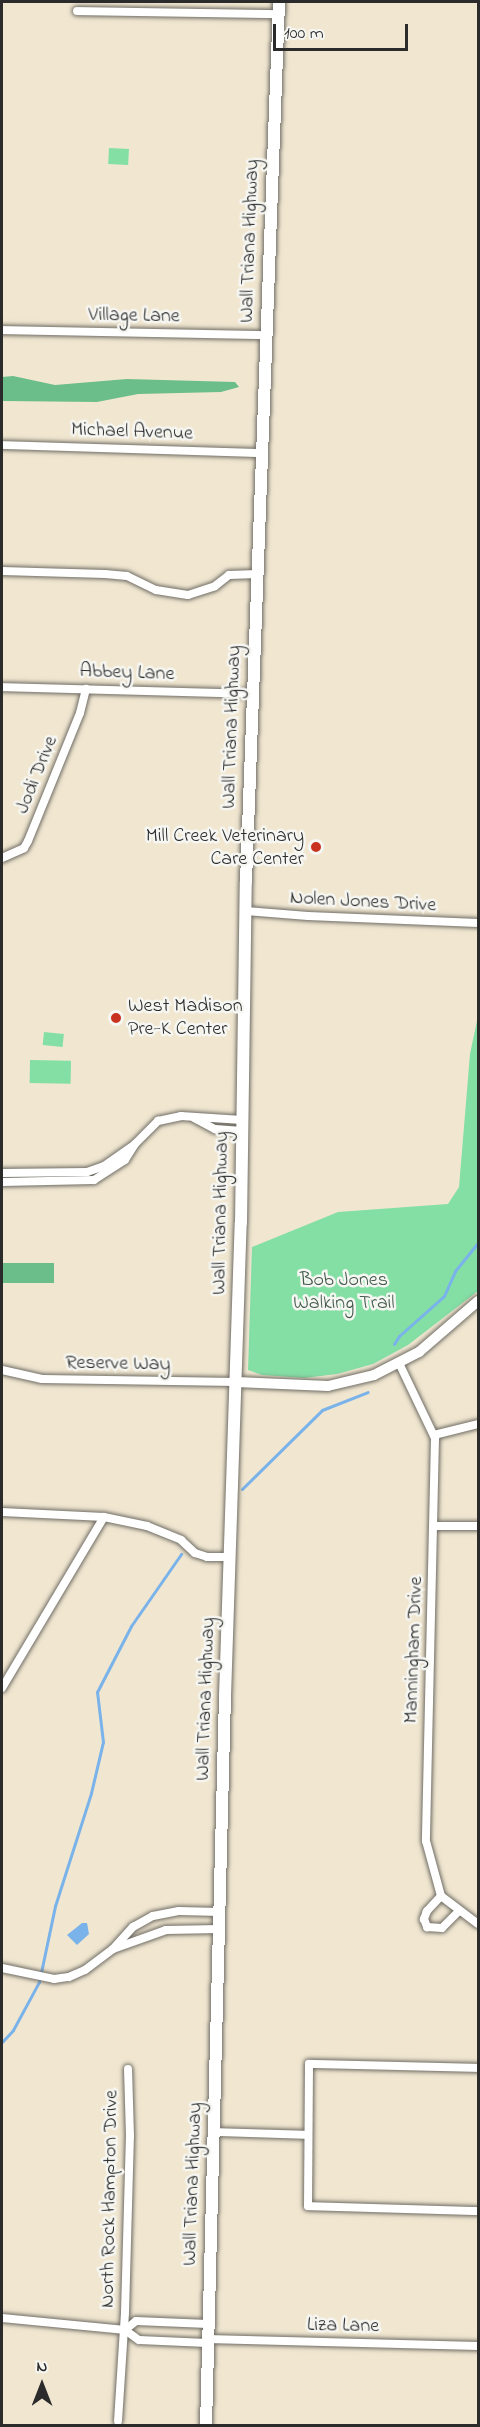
<!DOCTYPE html>
<style>
body{margin:0}
#map{position:relative;width:480px;height:2427px;overflow:hidden;background:#f1e7d1;font-family:"Indie Flower",sans-serif}
div>[style]{position:absolute}
.green>*{inset:0;background:#84dfa5;transform-origin:0 0}
.forest>*{inset:0;background:#6bbe8a;transform-origin:0 0}
.water>*{inset:0;background:#7ab2ea}
.stream>*{height:3px;margin:-1.5px;padding:0 1.5px;transform-origin:1.5px;border-radius:1.5px;background:#7ab2ea}
.roads{filter:drop-shadow(0 0 2px #706d65) drop-shadow(0 0 2px #706d65)}
.minor>*{height:8px;margin:-4px;padding:0 4px;transform-origin:4px;border-radius:4px;background:#fff}
.tertiary>*{height:10px;margin:-5px;padding:0 5px;transform-origin:5px;border-radius:5px;background:#fff}
.secondary>*{height:12px;margin:-6px;padding:0 6px;transform-origin:6px;border-radius:6px;background:#fff}
.dots>*{width:16px;height:16px;translate:-50% -50%;box-sizing:border-box;border:3px solid #f6f6f2;border-radius:50%}
span{translate:-50% -50%;white-space:nowrap;text-align:center;line-height:1.15;-webkit-text-stroke:5px #f6f6f2;paint-order:stroke}
.street-label{font-size:20px;color:#2b2b2b}
.poi-label{font-size:20px;color:#2b2b2b}
.right{translate:-100% -50%;text-align:right}
.left{translate:0 -50%;text-align:left}
.park-label{font-size:20px;color:#41584a}
.frame{position:absolute;inset:0;border:3px solid #2b2b2b;pointer-events:none}
.north{position:absolute;left:12px;top:2355px;width:60px;height:60px;-webkit-text-stroke:4px #f6f6f2;paint-order:stroke;rotate:0deg;font-size:16px;font-weight:700;line-height:24px;text-align:center;color:#2b2b2b}
.north::after{content:'';display:block;margin:auto;width:21px;height:27px;background:#2b2b2b;clip-path:polygon(50% 0,100% 100%,50% 72%,0 100%)}
.scale{position:absolute;left:273px;top:24px;width:135px;height:27px;box-sizing:border-box;border:3px solid #2b2b2b;border-top:0;padding-left:8px;font-size:18px;line-height:21px;white-space:nowrap;color:#2b2b2b;-webkit-text-stroke:4px #f6f6f2;paint-order:stroke}
</style>
<div id="map">
<div class="green">
<i style="left:109px;top:148px;width:20px;height:16px;rotate:3deg"></i>
<i style="clip-path:polygon(478px 1016px,478px 1291px,408px 1345px,373px 1364px,337px 1374px,304px 1378px,262px 1375px,248px 1370px,252px 1247px,338px 1212px,448px 1204px,459px 1187px,470px 1054px)"></i>
<i style="left:44px;top:1032px;width:20px;height:13px;rotate:6deg"></i>
<i style="left:30px;top:1060px;width:41px;height:23px;rotate:1deg"></i>
</div>
<div class="forest">
<i style="clip-path:polygon(13px 376px,55px 385px,127px 379px,235px 382px,239px 387px,221px 392px,138px 394px,97px 402px,2px 401px,2px 377px)"></i>
<i style="left:2px;top:1263px;width:52px;height:20px"></i>
</div>
<div class="water">
<i style="clip-path:polygon(82px 1923px,87px 1923px,89px 1934px,77px 1945px,67px 1935px)"></i>
</div>
<div class="stream">
<i style="left:394px;top:1344px;width:9px;rotate:-58deg"></i>
<i style="left:399px;top:1336px;width:60px;rotate:-41.6deg"></i>
<i style="left:444px;top:1296px;width:27px;rotate:-66deg"></i>
<i style="left:455px;top:1271px;width:36px;rotate:-51deg"></i>
<i style="left:242px;top:1489px;width:112px;rotate:-44.6deg"></i>
<i style="left:322px;top:1410px;width:49px;rotate:-21.4deg"></i>
<i style="left:2px;top:2042px;width:16px;rotate:-47deg"></i>
<i style="left:13px;top:2030px;width:55px;rotate:-61.6deg"></i>
<i style="left:39px;top:1982px;width:78px;rotate:-78.1deg"></i>
<i style="left:55px;top:1906px;width:119px;rotate:-72.3deg"></i>
<i style="left:91px;top:1793px;width:52px;rotate:-76.8deg"></i>
<i style="left:103px;top:1742px;width:50px;rotate:-96.8deg"></i>
<i style="left:97px;top:1692px;width:74px;rotate:-62.7deg"></i>
<i style="left:131px;top:1626px;width:88px;rotate:-55.2deg"></i>
</div>
<div class="roads">
<div class="minor">
<i style="left:77px;top:11px;width:201px;rotate:0.9deg"></i>
<i style="left:2px;top:330px;width:264px;rotate:1.1deg"></i>
<i style="left:2px;top:445px;width:259px;rotate:1.8deg"></i>
<i style="left:2px;top:571px;width:103px;rotate:1.7deg"></i>
<i style="left:105px;top:574px;width:22px;rotate:5deg"></i>
<i style="left:127px;top:576px;width:32px;rotate:26deg"></i>
<i style="left:156px;top:590px;width:32px;rotate:9deg"></i>
<i style="left:188px;top:595px;width:28px;rotate:-18deg"></i>
<i style="left:215px;top:586px;width:18px;rotate:-38deg"></i>
<i style="left:229px;top:575px;width:28px;rotate:-2deg"></i>
<i style="left:2px;top:687px;width:250px;rotate:1.6deg"></i>
<i style="left:2px;top:858px;width:24px;rotate:-24deg"></i>
<i style="left:24px;top:848px;width:8px;rotate:-60deg"></i>
<i style="left:28px;top:841px;width:138px;rotate:-67.9deg"></i>
<i style="left:80px;top:713px;width:25px;rotate:-76deg"></i>
<i style="left:246px;top:911px;width:62px;rotate:4.6deg"></i>
<i style="left:308px;top:916px;width:170px;rotate:2.4deg"></i>
<i style="left:194px;top:1118px;width:24px;rotate:28deg"></i>
<i style="left:215px;top:1129px;width:27px;rotate:4deg"></i>
<i style="left:2px;top:1173px;width:85px;rotate:-0.7deg"></i>
<i style="left:87px;top:1172px;width:18px;rotate:-19deg"></i>
<i style="left:104px;top:1166px;width:37px;rotate:-35deg"></i>
<i style="left:2px;top:1182px;width:92px;rotate:-1.2deg"></i>
<i style="left:94px;top:1180px;width:37px;rotate:-33deg"></i>
<i style="left:125px;top:1160px;width:19px;rotate:-58deg"></i>
<i style="left:135px;top:1144px;width:33px;rotate:-45deg"></i>
<i style="left:158px;top:1121px;width:24px;rotate:-12deg"></i>
<i style="left:181px;top:1116px;width:61px;rotate:3.8deg"></i>
<i style="left:399px;top:1363px;width:83px;rotate:64.4deg"></i>
<i style="left:435px;top:1438px;width:403px;rotate:91.3deg"></i>
<i style="left:426px;top:1841px;width:57px;rotate:74.7deg"></i>
<i style="left:441px;top:1896px;width:46px;rotate:37.1deg"></i>
<i style="left:2px;top:1370px;width:41px;rotate:12.7deg"></i>
<i style="left:42px;top:1379px;width:194px;rotate:0.9deg"></i>
<i style="left:434px;top:1435px;width:45px;rotate:-14deg"></i>
<i style="left:2px;top:1512px;width:102px;rotate:2.8deg"></i>
<i style="left:104px;top:1517px;width:44px;rotate:11.8deg"></i>
<i style="left:147px;top:1526px;width:37px;rotate:22deg"></i>
<i style="left:181px;top:1540px;width:19px;rotate:43deg"></i>
<i style="left:195px;top:1553px;width:13px;rotate:18deg"></i>
<i style="left:207px;top:1557px;width:24px"></i>
<i style="left:434px;top:1526px;width:44px"></i>
<i style="left:2px;top:1688px;width:199px;rotate:-59.2deg"></i>
<i style="left:441px;top:1896px;width:21px;rotate:133deg"></i>
<i style="left:427px;top:1911px;width:9px;rotate:111deg"></i>
<i style="left:424px;top:1919px;width:9px;rotate:69deg"></i>
<i style="left:427px;top:1927px;width:15px;rotate:4deg"></i>
<i style="left:442px;top:1928px;width:24px;rotate:-45deg"></i>
<i style="left:113px;top:1949px;width:56px;rotate:-19.7deg"></i>
<i style="left:166px;top:1930px;width:53px;rotate:-1.1deg"></i>
<i style="left:2px;top:1968px;width:53px;rotate:11.9deg"></i>
<i style="left:54px;top:1979px;width:15px;rotate:-8deg"></i>
<i style="left:69px;top:1977px;width:17px;rotate:-24deg"></i>
<i style="left:85px;top:1970px;width:35px;rotate:-37deg"></i>
<i style="left:113px;top:1949px;width:30px;rotate:-48deg"></i>
<i style="left:133px;top:1927px;width:23px;rotate:-29deg"></i>
<i style="left:153px;top:1916px;width:26px;rotate:-11deg"></i>
<i style="left:179px;top:1911px;width:41px;rotate:1.4deg"></i>
<i style="left:478px;top:2068px;width:169px;rotate:-178.6deg"></i>
<i style="left:309px;top:2064px;width:142px;rotate:90.4deg"></i>
<i style="left:308px;top:2206px;width:170px;rotate:1.7deg"></i>
<i style="left:215px;top:2132px;width:93px;rotate:1.8deg"></i>
<i style="left:2px;top:2318px;width:124px;rotate:5.6deg"></i>
<i style="left:125px;top:2330px;width:17px;rotate:36deg"></i>
<i style="left:139px;top:2340px;width:68px;rotate:2.5deg"></i>
<i style="left:125px;top:2330px;width:14px;rotate:-39deg"></i>
<i style="left:136px;top:2321px;width:72px;rotate:2.4deg"></i>
<i style="left:207px;top:2339px;width:271px;rotate:1.5deg"></i>
<i style="left:118px;top:2421px;width:108px;rotate:-86.3deg"></i>
<i style="left:125px;top:2313px;width:177px;rotate:-88.4deg"></i>
<i style="left:130px;top:2136px;width:67px;rotate:-91.7deg"></i>
</div>
<div class="tertiary">
<i style="left:236px;top:1382px;width:92px;rotate:2.5deg"></i>
<i style="left:328px;top:1386px;width:47px;rotate:-13.4deg"></i>
<i style="left:374px;top:1375px;width:51px;rotate:-27.1deg"></i>
<i style="left:419px;top:1352px;width:78px;rotate:-40.8deg"></i>
</div>
<div class="secondary">
<i style="left:206px;top:2426px;width:730px;rotate:-88.51deg"></i>
<i style="left:225px;top:1696px;width:473px;rotate:-88.1deg"></i>
<i style="left:241px;top:1223px;width:341px;rotate:-89.2deg"></i>
<i style="left:246px;top:882px;width:881px;rotate:-87.85deg"></i>
</div>
</div>
<div class="dots">
<i style="left:316px;top:847px;background:#c8321e"></i>
<i style="left:116px;top:1018px;background:#c8321e"></i>
</div>
<div class="street-label">
<span style="left:250px;top:241px;rotate:-88deg">Wall Triana Highway</span>
<span style="left:134px;top:316px;rotate:1deg">Village Lane</span>
<span style="left:132px;top:432px;rotate:2deg">Michael Avenue</span>
<span style="left:127px;top:673px;rotate:2deg">Abbey Lane</span>
<span style="left:232px;top:727px;rotate:-88deg">Wall Triana Highway</span>
<span style="left:37px;top:775px;rotate:-68deg">Jodi Drive</span>
<span style="left:363px;top:902px;rotate:3deg">Nolen Jones Drive</span>
<span style="left:221px;top:1213px;rotate:-89deg">Wall Triana Highway</span>
<span style="left:118px;top:1364px;rotate:1deg">Reserve Way</span>
<span style="left:414px;top:1650px;rotate:-88deg">Manningham Drive</span>
<span style="left:206px;top:1699px;rotate:-88deg">Wall Triana Highway</span>
<span style="left:193px;top:2184px;rotate:-88deg">Wall Triana Highway</span>
<span style="left:110px;top:2199px;rotate:-89deg">North Rock Hampton Drive</span>
<span style="left:343px;top:2326px;rotate:1deg">Liza Lane</span>
</div>
<div class="poi-label">
<span class="right" style="left:304px;top:848px">Mill Creek Veterinary<br>Care Center</span>
<span class="left" style="left:128px;top:1018px">West Madison<br>Pre-K Center</span>
</div>
<div class="park-label">
<span style="left:344px;top:1292px">Bob Jones<br>Walking Trail</span>
</div>
<div class="frame"></div>
<div class="north">N</div>
<div class="scale">100 m</div>
</div>
